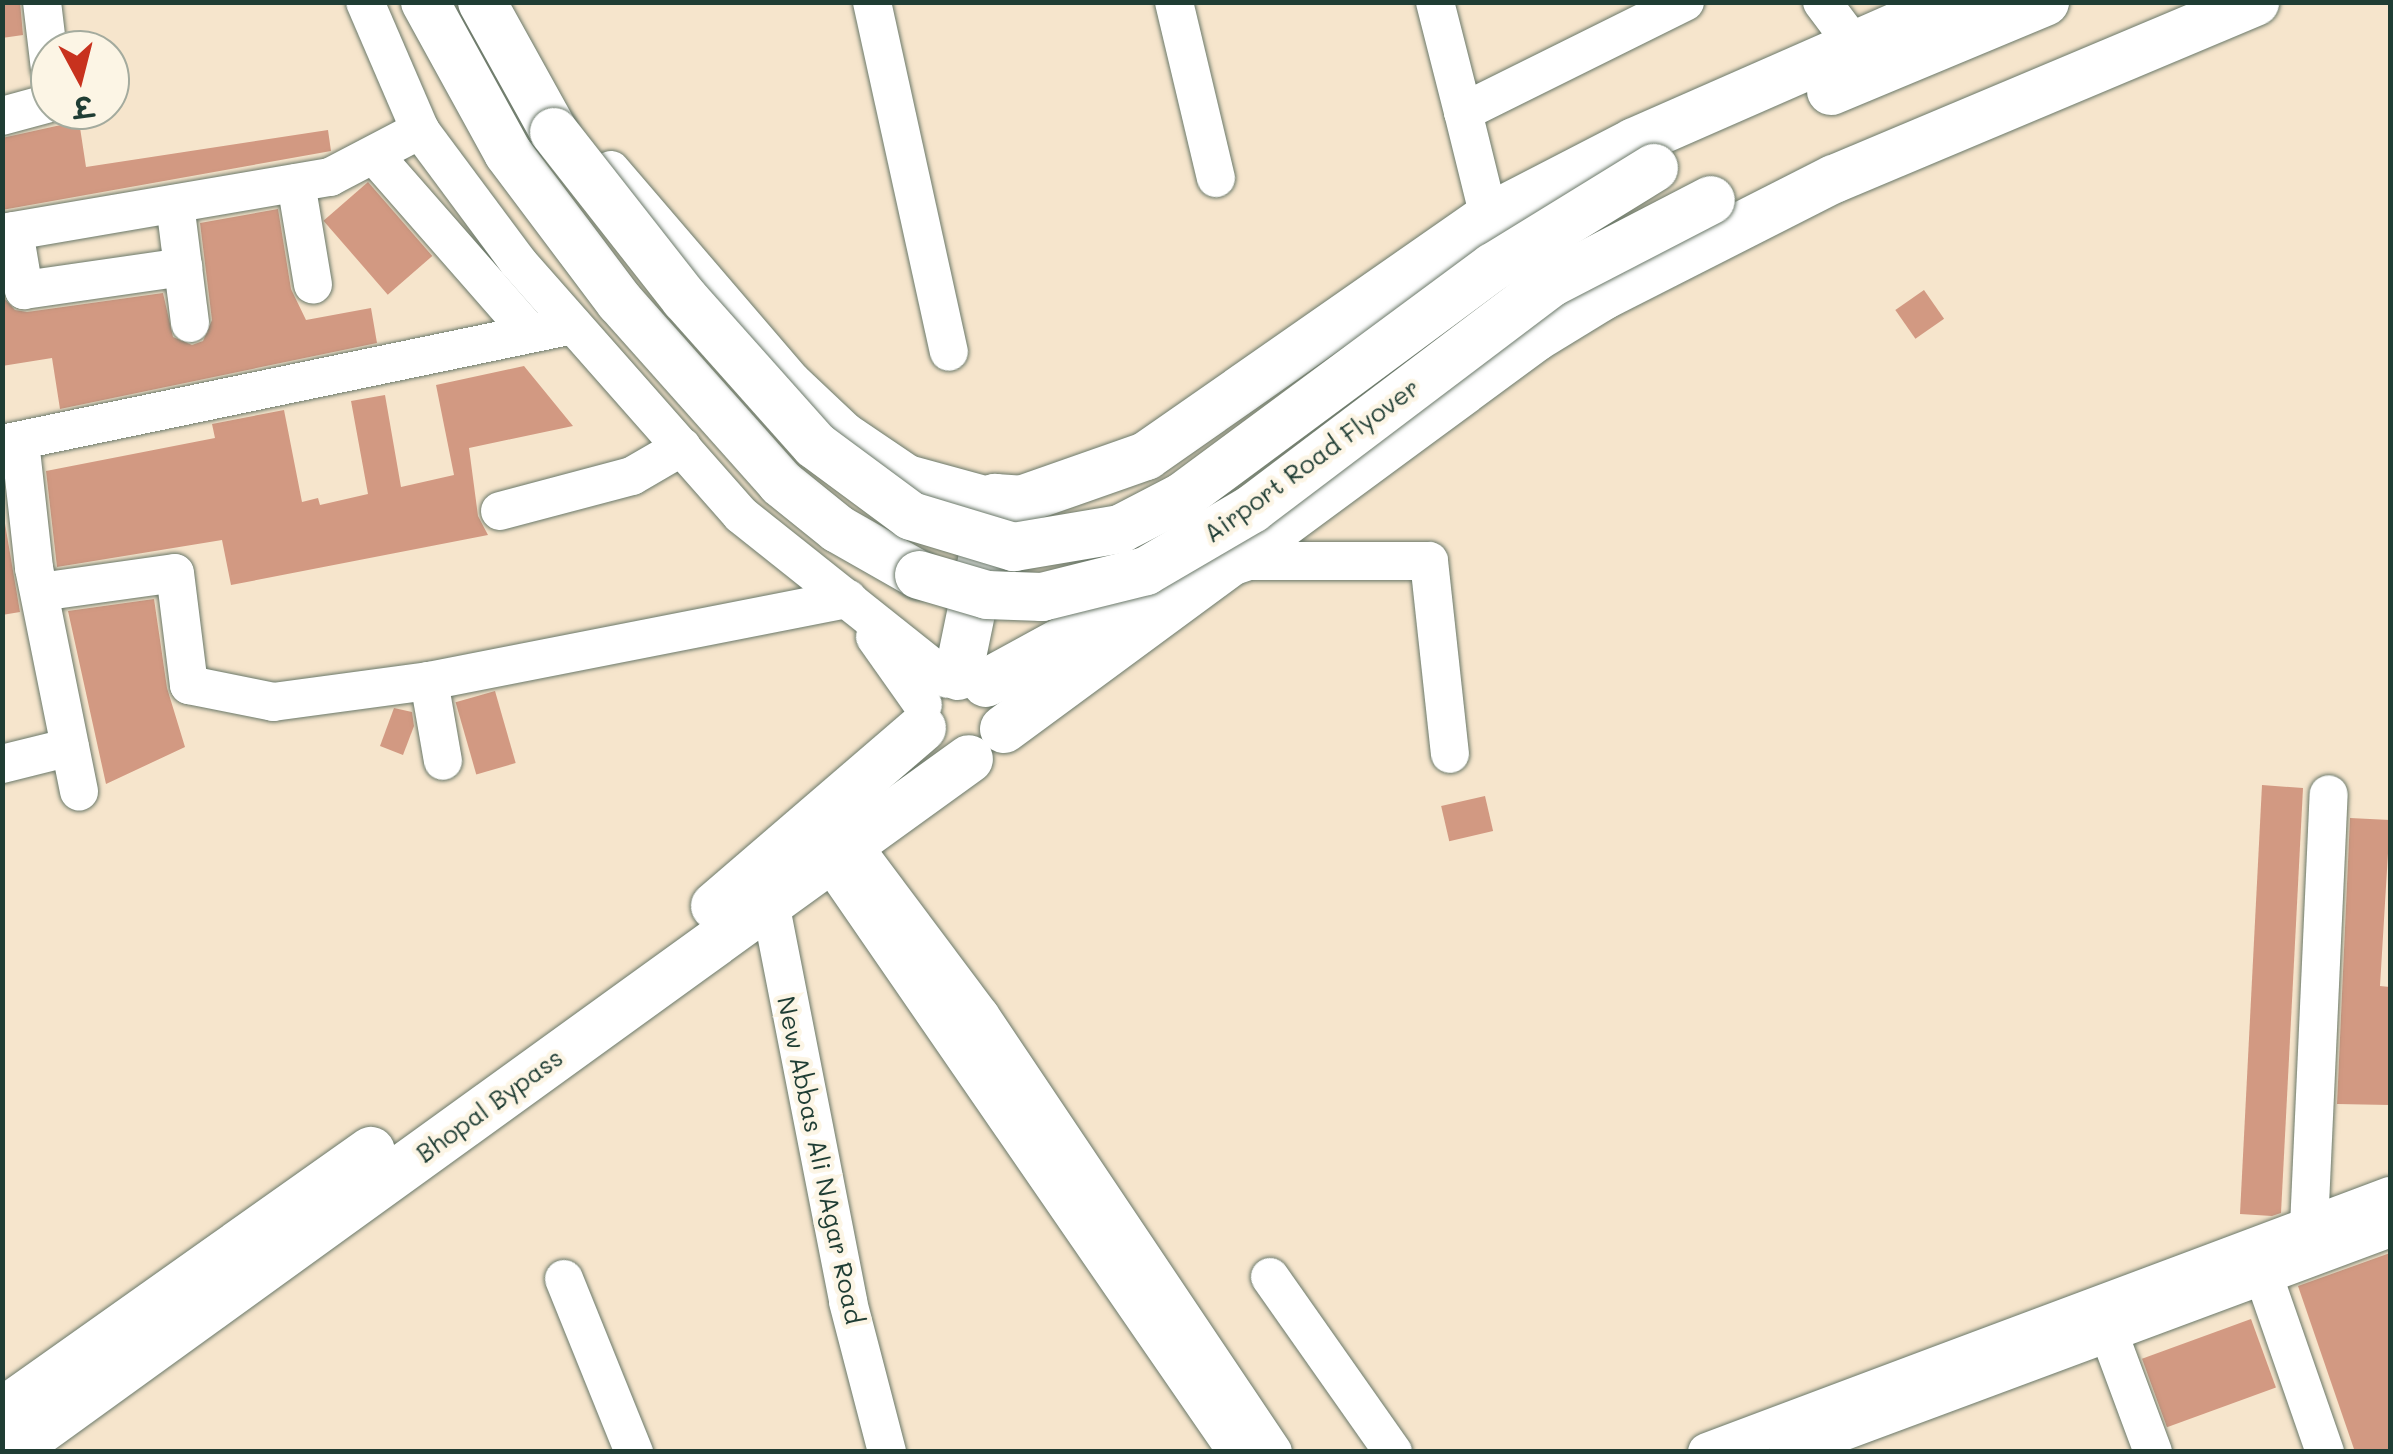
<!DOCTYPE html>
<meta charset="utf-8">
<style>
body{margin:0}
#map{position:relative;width:2393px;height:1454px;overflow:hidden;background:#f6e5cc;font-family:Mali,"Playpen Sans Deva",sans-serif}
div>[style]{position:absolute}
.building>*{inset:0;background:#d29982;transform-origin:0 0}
.roads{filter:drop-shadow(0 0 2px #6a7869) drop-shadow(0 0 2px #6a7869)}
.minor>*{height:38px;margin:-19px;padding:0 19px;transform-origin:19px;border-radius:19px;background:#fff}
.major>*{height:48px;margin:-24px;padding:0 24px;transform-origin:24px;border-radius:24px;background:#fff}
.bridges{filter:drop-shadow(0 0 2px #6a7869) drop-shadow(0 0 2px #6a7869)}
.major-bridge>*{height:48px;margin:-24px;padding:0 24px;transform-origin:24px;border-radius:24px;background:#fff}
span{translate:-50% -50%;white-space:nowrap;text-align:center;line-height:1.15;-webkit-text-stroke:9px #fcf5e5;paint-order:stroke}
.street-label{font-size:25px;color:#1f3d34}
.frame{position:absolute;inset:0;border:5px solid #1f3d34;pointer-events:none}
.north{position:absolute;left:30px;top:30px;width:100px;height:100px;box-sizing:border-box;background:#fcf5e5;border:2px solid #a4ab9e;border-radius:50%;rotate:173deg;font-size:28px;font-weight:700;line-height:40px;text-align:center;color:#1f3d34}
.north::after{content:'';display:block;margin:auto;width:35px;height:45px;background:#c8321e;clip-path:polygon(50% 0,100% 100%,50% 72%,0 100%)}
</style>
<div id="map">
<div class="building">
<i style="clip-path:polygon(2px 2px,20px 2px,23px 35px,2px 38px)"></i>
<i style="clip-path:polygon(79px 121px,86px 167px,328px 130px,331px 151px,2px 210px,2px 138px)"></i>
<i style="left:368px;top:182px;width:98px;height:59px;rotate:49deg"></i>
<i style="clip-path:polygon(278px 209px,291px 289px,306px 320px,371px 308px,377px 343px,60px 409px,52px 358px,2px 366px,2px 296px,15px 310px,27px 312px,163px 293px,173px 337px,192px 345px,203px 341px,212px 320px,200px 223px)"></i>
<i style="left:1924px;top:290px;width:35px;height:35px;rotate:55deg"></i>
<i style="clip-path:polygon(524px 366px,573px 426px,469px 448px,478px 516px,488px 535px,231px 585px,222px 540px,57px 567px,46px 471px,215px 438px,212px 424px,284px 410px,302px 502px,318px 498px,320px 505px,368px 494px,351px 401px,385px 395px,401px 487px,454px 475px,436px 385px)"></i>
<i style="clip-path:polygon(2px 506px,20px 612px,2px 615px)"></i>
<i style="clip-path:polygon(154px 599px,167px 688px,185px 747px,106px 784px,68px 611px)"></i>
<i style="left:495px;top:691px;width:75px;height:41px;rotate:74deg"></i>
<i style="clip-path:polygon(394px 708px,412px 712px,414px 726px,403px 755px,380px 746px)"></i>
<i style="clip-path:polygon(2262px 785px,2303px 788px,2281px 1213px,2272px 1216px,2240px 1214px)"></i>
<i style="left:1485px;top:796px;width:36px;height:45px;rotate:77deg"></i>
<i style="clip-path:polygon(2350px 818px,2390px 820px,2380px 986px,2390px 987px,2390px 1105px,2337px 1104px)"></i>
<i style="clip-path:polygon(2390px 1253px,2390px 1452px,2355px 1452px,2298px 1286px)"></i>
<i style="left:2251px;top:1319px;width:73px;height:116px;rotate:70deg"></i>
</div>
<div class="roads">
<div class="minor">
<i style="left:42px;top:2px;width:67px;rotate:83.2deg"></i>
<i style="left:365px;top:2px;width:139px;rotate:66.7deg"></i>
<i style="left:420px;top:130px;width:164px;rotate:53.4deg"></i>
<i style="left:518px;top:262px;width:337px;rotate:48.6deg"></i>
<i style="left:741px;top:515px;width:263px;rotate:38.5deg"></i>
<i style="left:872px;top:2px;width:358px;rotate:77.6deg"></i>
<i style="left:1174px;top:2px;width:181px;rotate:76.6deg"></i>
<i style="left:1435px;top:2px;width:114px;rotate:75.7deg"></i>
<i style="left:1822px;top:2px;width:55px;rotate:53.1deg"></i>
<i style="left:2px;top:116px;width:50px;rotate:-15.2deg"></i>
<i style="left:375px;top:156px;width:235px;rotate:48.8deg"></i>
<i style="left:611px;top:170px;width:278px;rotate:49.4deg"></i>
<i style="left:792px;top:381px;width:74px;rotate:43.4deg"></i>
<i style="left:846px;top:432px;width:75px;rotate:34.1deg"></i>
<i style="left:908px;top:474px;width:90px;rotate:15.4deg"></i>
<i style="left:296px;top:183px;width:103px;rotate:80.5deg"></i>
<i style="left:175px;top:204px;width:120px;rotate:82.8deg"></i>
<i style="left:1489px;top:217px;width:108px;rotate:-103.9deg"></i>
<i style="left:1463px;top:112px;width:248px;rotate:-26.4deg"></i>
<i style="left:14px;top:231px;width:60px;rotate:80.4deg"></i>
<i style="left:24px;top:290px;width:161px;rotate:-8.2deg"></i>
<i style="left:2px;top:233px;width:333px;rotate:-9.7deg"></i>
<i style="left:330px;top:177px;width:102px;rotate:-27.6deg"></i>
<i style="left:20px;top:441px;width:128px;rotate:83.7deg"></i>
<i style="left:34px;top:568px;width:228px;rotate:78.6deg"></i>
<i style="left:2px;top:444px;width:583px;rotate:-11.77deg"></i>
<i style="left:500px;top:511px;width:137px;rotate:-14.9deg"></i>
<i style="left:632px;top:476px;width:58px;rotate:-30.1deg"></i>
<i style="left:1228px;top:568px;width:21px;rotate:-19deg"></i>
<i style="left:1248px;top:561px;width:181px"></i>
<i style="left:1429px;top:561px;width:194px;rotate:83.8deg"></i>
<i style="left:40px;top:592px;width:136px;rotate:-8deg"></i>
<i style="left:175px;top:573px;width:113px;rotate:82.9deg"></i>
<i style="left:189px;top:685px;width:86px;rotate:11.4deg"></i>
<i style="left:273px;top:702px;width:157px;rotate:-7.7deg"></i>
<i style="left:429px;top:681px;width:427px;rotate:-11.1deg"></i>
<i style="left:875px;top:637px;width:83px;rotate:54.8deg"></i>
<i style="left:429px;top:681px;width:81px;rotate:80.1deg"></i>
<i style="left:2px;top:764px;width:70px;rotate:-14deg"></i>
<i style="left:852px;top:844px;width:214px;rotate:53.2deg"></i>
<i style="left:980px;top:1015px;width:526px;rotate:56.16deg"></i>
<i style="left:829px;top:860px;width:719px;rotate:55.43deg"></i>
<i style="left:765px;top:877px;width:433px;rotate:78.9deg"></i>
<i style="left:848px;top:1302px;width:155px;rotate:75.4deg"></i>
<i style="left:2309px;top:1227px;width:433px;rotate:-87.4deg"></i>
<i style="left:2263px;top:1274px;width:188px;rotate:70.8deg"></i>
<i style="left:1270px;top:1277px;width:214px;rotate:54.9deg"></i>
<i style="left:564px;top:1279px;width:187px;rotate:68deg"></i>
<i style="left:2108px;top:1331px;width:129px;rotate:69.6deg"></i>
<i style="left:1707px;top:1452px;width:729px;rotate:-20.55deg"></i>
<i style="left:1788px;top:1452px;width:642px;rotate:-20.41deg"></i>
</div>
<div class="major">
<i style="left:425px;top:2px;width:172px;rotate:61.2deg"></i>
<i style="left:508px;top:153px;width:186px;rotate:53.1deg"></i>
<i style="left:620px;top:302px;width:242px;rotate:48.3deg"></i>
<i style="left:781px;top:483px;width:73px;rotate:38.9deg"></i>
<i style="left:838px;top:529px;width:93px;rotate:29.6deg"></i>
<i style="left:482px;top:2px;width:149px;rotate:61deg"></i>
<i style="left:1831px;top:91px;width:232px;rotate:-22.6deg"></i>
<i style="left:958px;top:676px;width:182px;rotate:-78.3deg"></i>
<i style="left:995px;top:498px;width:26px;rotate:4deg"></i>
<i style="left:1021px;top:500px;width:133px;rotate:-19.4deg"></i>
<i style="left:1146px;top:456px;width:418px;rotate:-34.9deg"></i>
<i style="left:1489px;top:217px;width:163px;rotate:-27.3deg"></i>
<i style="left:1634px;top:142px;width:348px;rotate:-23.7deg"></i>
<i style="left:986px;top:683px;width:100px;rotate:-28.6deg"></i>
<i style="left:1074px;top:635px;width:61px;rotate:-17.2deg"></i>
<i style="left:1004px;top:729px;width:661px;rotate:-36.38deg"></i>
<i style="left:1536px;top:337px;width:79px;rotate:-31.5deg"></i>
<i style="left:1603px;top:296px;width:259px;rotate:-26.9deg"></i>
<i style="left:1834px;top:179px;width:457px;rotate:-22.8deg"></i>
<i style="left:715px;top:906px;width:273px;rotate:-40.7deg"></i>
<i style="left:2px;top:1412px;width:452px;rotate:-35.3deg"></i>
<i style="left:10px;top:1452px;width:1183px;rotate:-35.85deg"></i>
</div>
</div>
<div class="bridges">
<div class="major-bridge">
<i style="left:554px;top:132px;width:212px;rotate:51.9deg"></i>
<i style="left:685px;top:299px;width:195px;rotate:48.3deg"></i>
<i style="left:815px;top:445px;width:119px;rotate:36.5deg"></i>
<i style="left:911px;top:516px;width:108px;rotate:16.8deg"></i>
<i style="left:1014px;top:547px;width:108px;rotate:-9.6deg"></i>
<i style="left:1120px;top:529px;width:70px;rotate:-27.3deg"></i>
<i style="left:1182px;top:497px;width:387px;rotate:-36.5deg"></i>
<i style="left:1493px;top:267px;width:189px;rotate:-31.6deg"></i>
<i style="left:919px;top:575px;width:71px;rotate:16.4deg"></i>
<i style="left:987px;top:595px;width:55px;rotate:2.1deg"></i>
<i style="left:1042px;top:597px;width:107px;rotate:-14deg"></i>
<i style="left:1146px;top:571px;width:123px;rotate:-30.3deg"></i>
<i style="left:1252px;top:509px;width:375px;rotate:-37.1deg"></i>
<i style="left:1551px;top:283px;width:180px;rotate:-27.4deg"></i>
</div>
</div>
<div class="street-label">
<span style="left:1311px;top:460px;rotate:-36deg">Airport Road Flyover</span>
<span style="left:489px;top:1105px;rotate:-36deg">Bhopal Bypass</span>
<span style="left:821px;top:1160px;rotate:78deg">New Abbas Ali NAgar Road</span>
</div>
<div class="frame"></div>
<div class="north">उ</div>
</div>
